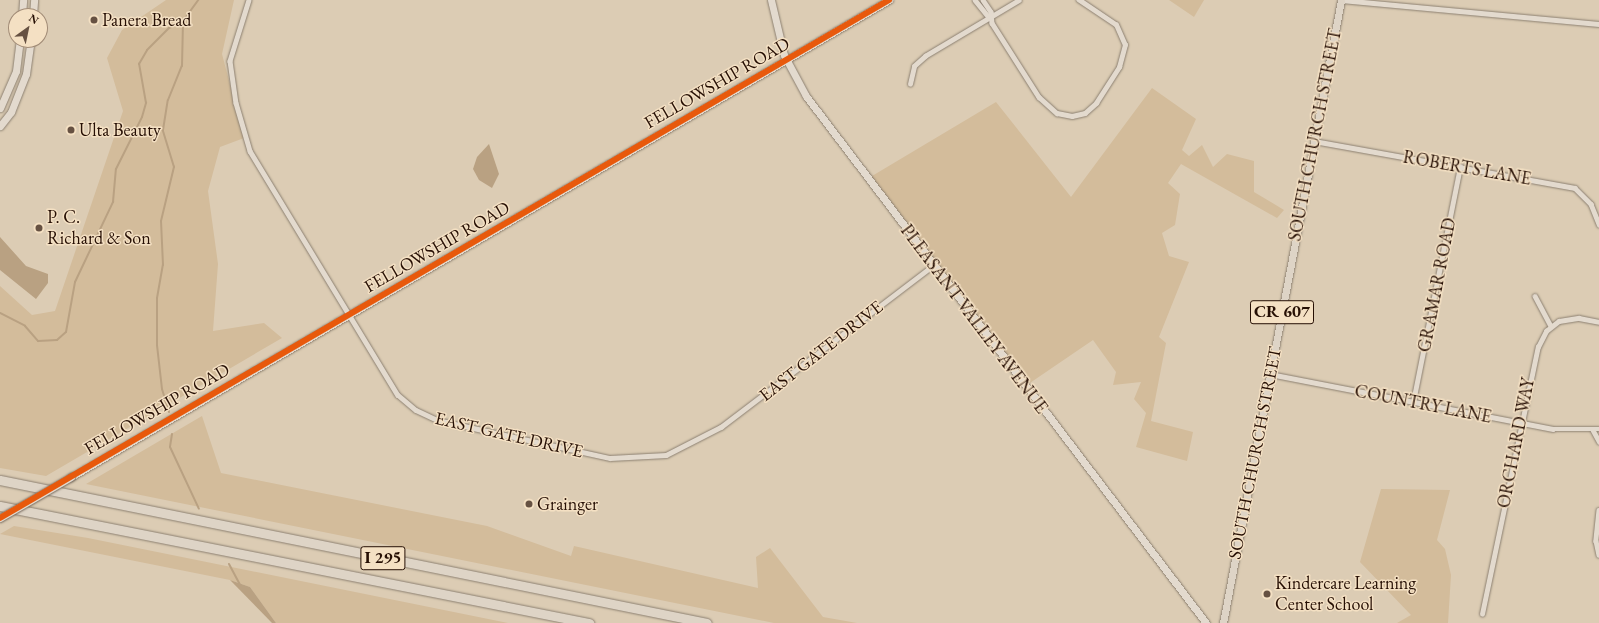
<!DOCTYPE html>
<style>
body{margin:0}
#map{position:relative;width:1599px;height:623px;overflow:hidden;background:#dcccb4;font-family:"EB Garamond",serif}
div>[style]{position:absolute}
.green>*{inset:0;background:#d3bc9b}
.water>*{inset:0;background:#b9a182}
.stream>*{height:2px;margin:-1px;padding:0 1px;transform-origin:1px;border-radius:1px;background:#b9a182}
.roads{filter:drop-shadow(0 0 1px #8c8071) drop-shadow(0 0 1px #8c8071)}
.street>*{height:4.5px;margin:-2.25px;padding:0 2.25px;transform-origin:2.25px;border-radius:2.25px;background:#e3dace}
.secondary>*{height:7px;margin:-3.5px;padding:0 3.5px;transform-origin:3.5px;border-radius:3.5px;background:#e3dace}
.primary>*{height:7px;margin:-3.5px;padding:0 3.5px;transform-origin:3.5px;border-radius:3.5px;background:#ded4c6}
.highway>*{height:9px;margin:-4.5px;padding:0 4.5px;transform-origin:4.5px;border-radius:4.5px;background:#ded4c6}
.bridges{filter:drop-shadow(0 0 1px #726659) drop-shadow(0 0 1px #726659)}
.secondary-bridge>*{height:7px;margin:-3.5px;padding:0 3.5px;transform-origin:3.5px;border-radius:3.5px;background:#e3dace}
.cycleway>*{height:6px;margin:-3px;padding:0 3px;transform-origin:3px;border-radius:3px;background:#e8590c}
.dots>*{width:11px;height:11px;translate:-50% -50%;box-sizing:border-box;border:2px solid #f4e0c3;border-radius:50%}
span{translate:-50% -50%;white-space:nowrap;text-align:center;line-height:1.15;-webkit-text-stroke:3px #f4e0c3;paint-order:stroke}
.shield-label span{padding:1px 3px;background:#f4e0c3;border:1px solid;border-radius:3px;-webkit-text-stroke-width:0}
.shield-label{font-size:17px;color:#260f04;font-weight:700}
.poi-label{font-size:18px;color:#260f04}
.left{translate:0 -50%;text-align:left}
.street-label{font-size:18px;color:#260f04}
.north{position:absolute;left:8px;top:8px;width:40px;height:40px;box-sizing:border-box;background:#f4e0c3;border:1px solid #a28c77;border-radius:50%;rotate:33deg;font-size:11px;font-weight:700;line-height:16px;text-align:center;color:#260f04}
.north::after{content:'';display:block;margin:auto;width:14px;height:18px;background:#665142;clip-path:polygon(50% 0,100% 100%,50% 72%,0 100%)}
</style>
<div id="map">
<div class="green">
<i style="clip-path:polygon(166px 0,234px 0,222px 54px,244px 138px,220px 147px,208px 191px,218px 264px,213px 331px,264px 323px,282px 338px,46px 476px,0 468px,0 286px,32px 315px,55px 311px,123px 111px,107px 58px,122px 30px)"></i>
<i style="clip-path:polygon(1169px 0,1204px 0,1194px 17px)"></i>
<i style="clip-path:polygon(1152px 88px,1196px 119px,1182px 150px,1189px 156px,1202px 145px,1213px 167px,1227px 154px,1254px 161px,1254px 192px,1284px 210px,1277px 218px,1181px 164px,1168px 183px,1180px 194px,1175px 225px,1162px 233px,1169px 256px,1189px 262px,1159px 337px,1166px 343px,1151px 421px,1193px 432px,1187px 461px,1136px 447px,1146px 413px,1134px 399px,1141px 382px,1113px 385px,1116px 372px,1093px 340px,1024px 387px,867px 179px,996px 102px,1071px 197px)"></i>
<i style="clip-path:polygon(202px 416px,221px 473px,487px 526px,571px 556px,574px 546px,758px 588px,756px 557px,770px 548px,823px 617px,857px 623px,774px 623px,86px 484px)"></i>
<i style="clip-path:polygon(1381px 489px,1450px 490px,1437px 540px,1445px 549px,1451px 575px,1448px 623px,1397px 623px,1411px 615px,1360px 562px)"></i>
<i style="clip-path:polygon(14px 526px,88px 538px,508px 623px,276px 623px,250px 587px,230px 580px,0 534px)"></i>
</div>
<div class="water">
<i style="clip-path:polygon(489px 144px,499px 174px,492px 188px,479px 180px,473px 169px,477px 157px)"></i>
<i style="clip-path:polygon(0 237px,26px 266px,48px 274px,48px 283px,36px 299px,0 270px)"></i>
<i style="clip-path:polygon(230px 580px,250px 587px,276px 623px,272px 623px)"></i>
</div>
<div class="stream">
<i style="left:0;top:313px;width:28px;rotate:27deg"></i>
<i style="left:25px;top:326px;width:20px;rotate:49deg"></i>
<i style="left:38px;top:341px;width:19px;rotate:-3deg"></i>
<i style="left:57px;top:340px;width:12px;rotate:-42deg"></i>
<i style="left:66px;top:332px;width:51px;rotate:-79.8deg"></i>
<i style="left:75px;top:282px;width:89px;rotate:-64.6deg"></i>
<i style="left:113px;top:202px;width:33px;rotate:-85deg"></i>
<i style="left:116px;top:169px;width:58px;rotate:-63.4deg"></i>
<i style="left:142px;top:117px;width:15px;rotate:-74deg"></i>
<i style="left:146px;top:103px;width:40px;rotate:-100deg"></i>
<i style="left:139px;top:64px;width:16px;rotate:-60deg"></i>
<i style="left:147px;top:50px;width:31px;rotate:-45deg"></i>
<i style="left:169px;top:28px;width:16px;rotate:-27deg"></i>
<i style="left:169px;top:412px;width:24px;rotate:-107deg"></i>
<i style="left:162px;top:389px;width:44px;rotate:-96.5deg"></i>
<i style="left:157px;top:345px;width:47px;rotate:-90deg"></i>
<i style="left:157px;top:298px;width:34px;rotate:-80deg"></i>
<i style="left:163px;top:265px;width:44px;rotate:-92.6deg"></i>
<i style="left:161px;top:221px;width:56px;rotate:-76.5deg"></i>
<i style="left:174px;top:167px;width:39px;rotate:-107deg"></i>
<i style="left:163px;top:130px;width:30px;rotate:-81deg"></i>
<i style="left:168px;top:100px;width:37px;rotate:-68deg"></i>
<i style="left:182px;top:66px;width:45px;rotate:-88.7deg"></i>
<i style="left:183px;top:21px;width:26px;rotate:-54deg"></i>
<i style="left:172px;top:434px;width:13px;rotate:99deg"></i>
<i style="left:170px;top:447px;width:68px;rotate:64.9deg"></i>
<i style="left:229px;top:564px;width:24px;rotate:62deg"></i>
</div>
<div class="roads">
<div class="street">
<i style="left:249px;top:0;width:64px;rotate:107.3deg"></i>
<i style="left:230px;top:61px;width:42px;rotate:81.9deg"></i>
<i style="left:236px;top:103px;width:50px;rotate:73.7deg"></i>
<i style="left:250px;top:151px;width:285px;rotate:58.8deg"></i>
<i style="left:398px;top:395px;width:23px;rotate:40deg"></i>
<i style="left:416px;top:410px;width:23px;rotate:25deg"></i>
<i style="left:437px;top:420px;width:177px;rotate:12.4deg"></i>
<i style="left:610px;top:458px;width:56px;rotate:-3.1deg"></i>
<i style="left:666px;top:455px;width:62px;rotate:-27deg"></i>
<i style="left:721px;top:427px;width:268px;rotate:-37.3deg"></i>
<i style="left:975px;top:0;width:22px;rotate:51deg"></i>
<i style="left:983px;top:0;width:14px;rotate:56deg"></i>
<i style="left:991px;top:12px;width:11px;rotate:85deg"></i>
<i style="left:992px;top:23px;width:88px;rotate:57.6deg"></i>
<i style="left:1039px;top:97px;width:24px;rotate:42deg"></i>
<i style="left:1057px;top:113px;width:15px;rotate:11deg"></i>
<i style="left:1072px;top:116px;width:13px;rotate:-13deg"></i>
<i style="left:1085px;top:113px;width:15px;rotate:-42deg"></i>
<i style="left:1096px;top:103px;width:43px;rotate:-57.4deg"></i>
<i style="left:1119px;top:67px;width:23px;rotate:-75deg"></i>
<i style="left:1125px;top:45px;width:22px;rotate:-114deg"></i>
<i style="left:1116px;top:25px;width:45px;rotate:-146deg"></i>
<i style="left:1341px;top:0;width:259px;rotate:5.3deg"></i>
<i style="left:910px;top:84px;width:18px;rotate:-77deg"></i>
<i style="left:914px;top:66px;width:15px;rotate:-42deg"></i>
<i style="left:925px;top:56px;width:109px;rotate:-30.8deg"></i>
<i style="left:1314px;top:141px;width:265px;rotate:10.2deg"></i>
<i style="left:1575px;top:188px;width:23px;rotate:45deg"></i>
<i style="left:1591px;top:204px;width:22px;rotate:68deg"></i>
<i style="left:1535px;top:296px;width:34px;rotate:62deg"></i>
<i style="left:1270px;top:374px;width:288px;rotate:11deg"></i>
<i style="left:1553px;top:429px;width:46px"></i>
<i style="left:1413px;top:402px;width:240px;rotate:-78.7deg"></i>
<i style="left:1593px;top:430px;width:13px;rotate:61deg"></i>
<i style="left:1599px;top:510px;width:31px;rotate:96deg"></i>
<i style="left:1596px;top:541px;width:14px;rotate:78deg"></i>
<i style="left:1482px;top:614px;width:273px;rotate:-78.2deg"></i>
<i style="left:1538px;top:347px;width:18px;rotate:-63deg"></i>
<i style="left:1546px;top:331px;width:16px;rotate:-38deg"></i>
<i style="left:1559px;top:321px;width:20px;rotate:-9deg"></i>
<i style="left:1579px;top:318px;width:20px;rotate:11deg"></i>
</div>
<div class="secondary">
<i style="left:771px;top:0;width:57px;rotate:76.7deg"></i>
<i style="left:784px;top:55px;width:47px;rotate:61.8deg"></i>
<i style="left:806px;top:96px;width:662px;rotate:52.8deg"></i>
<i style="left:22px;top:16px;width:16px;rotate:-86deg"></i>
<i style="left:33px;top:16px;width:16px;rotate:-86deg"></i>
<i style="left:0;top:108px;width:40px;rotate:-66.6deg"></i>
<i style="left:16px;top:71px;width:31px;rotate:-83deg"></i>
<i style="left:0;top:126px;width:18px;rotate:-52deg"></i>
<i style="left:11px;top:112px;width:41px;rotate:-68.5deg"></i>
<i style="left:26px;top:74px;width:34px;rotate:-82deg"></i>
<i style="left:71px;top:477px;width:947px;rotate:-30.25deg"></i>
</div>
<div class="primary">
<i style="left:1223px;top:623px;width:634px;rotate:-79.27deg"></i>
</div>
<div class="highway">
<i style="left:0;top:480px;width:721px;rotate:11.43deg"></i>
<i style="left:0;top:506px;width:601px;rotate:11.24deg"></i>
</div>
</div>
<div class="bridges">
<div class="secondary-bridge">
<i style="left:0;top:518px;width:82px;rotate:-30deg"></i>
</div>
</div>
<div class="cycleway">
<i style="left:0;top:518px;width:1029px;rotate:-30.23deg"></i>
</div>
<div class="dots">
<i style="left:94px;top:20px;background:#665142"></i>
<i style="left:71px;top:130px;background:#665142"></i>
<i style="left:39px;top:228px;background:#665142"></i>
<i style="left:529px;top:504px;background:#665142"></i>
<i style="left:1267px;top:594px;background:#665142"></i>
</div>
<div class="shield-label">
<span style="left:1282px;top:312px">CR 607</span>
<span style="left:383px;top:558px">I 295</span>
</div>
<div class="poi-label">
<span class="left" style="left:102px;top:20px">Panera Bread</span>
<span class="left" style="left:79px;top:130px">Ulta Beauty</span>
<span class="left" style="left:47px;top:228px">P. C.<br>Richard &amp; Son</span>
<span class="left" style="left:537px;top:504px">Grainger</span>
<span class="left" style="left:1275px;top:594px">Kindercare Learning<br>Center School</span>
</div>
<div class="street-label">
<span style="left:717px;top:83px;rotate:-30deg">FELLOWSHIP ROAD</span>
<span style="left:1315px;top:135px;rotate:-79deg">SOUTH CHURCH STREET</span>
<span style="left:1467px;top:168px;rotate:10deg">ROBERTS LANE</span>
<span style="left:437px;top:247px;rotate:-30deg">FELLOWSHIP ROAD</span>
<span style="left:1437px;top:285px;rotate:-79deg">GRAMAR ROAD</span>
<span style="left:974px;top:319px;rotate:53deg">PLEASANT VALLEY AVENUE</span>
<span style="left:821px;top:351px;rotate:-38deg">EAST GATE DRIVE</span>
<span style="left:1423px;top:404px;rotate:11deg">COUNTRY LANE</span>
<span style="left:157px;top:409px;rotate:-30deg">FELLOWSHIP ROAD</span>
<span style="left:509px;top:435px;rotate:13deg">EAST GATE DRIVE</span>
<span style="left:1516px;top:443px;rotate:-79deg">ORCHARD WAY</span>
<span style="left:1255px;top:453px;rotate:-79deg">SOUTH CHURCH STREET</span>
</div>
<div class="north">N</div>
</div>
